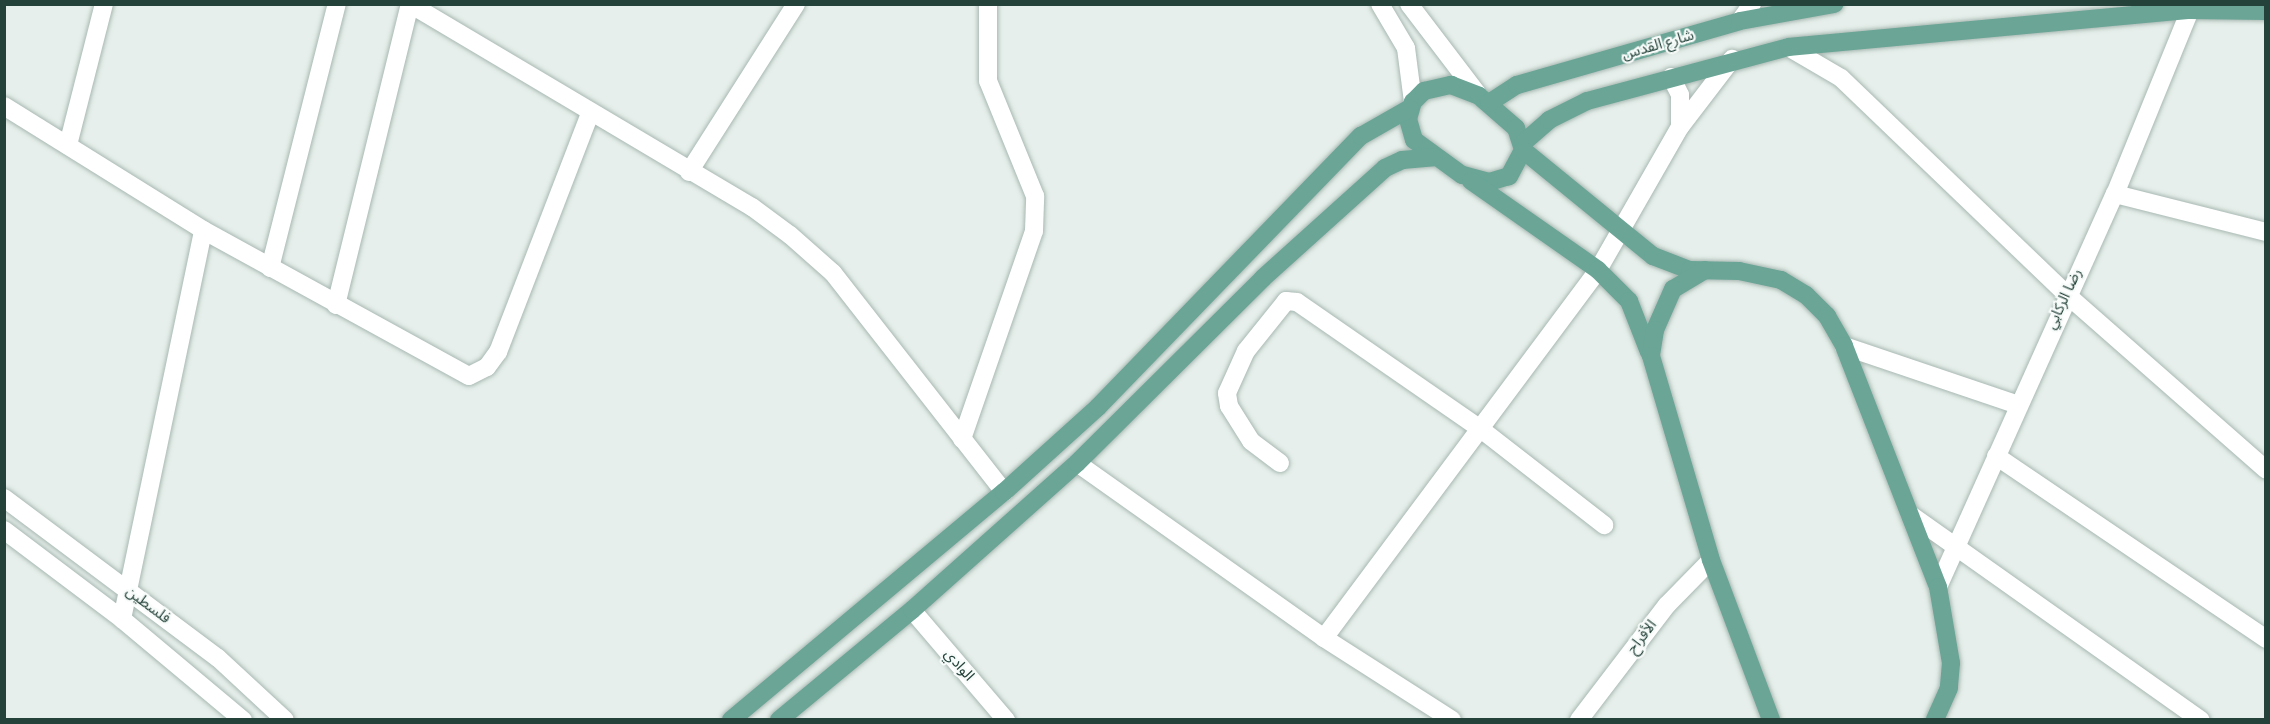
<!DOCTYPE html>
<meta charset="utf-8">
<style>
body{margin:0}
#map{position:relative;width:2270px;height:724px;overflow:hidden;background:#e6efeb;font-family:Figtree,"Noto Sans Arabic",sans-serif}
div>[style]{position:absolute}
.roads{filter:drop-shadow(0 0 2px #a8b8b2) drop-shadow(0 0 2px #a8b8b2)}
.minor>*{height:18px;margin:-9px;padding:0 9px;transform-origin:9px;border-radius:9px;background:#fff}
.major>*{height:18px;margin:-9px;padding:0 9px;transform-origin:9px;border-radius:9px;background:#6aa596}
span{translate:-50% -50%;white-space:nowrap;text-align:center;line-height:1.15;-webkit-text-stroke:4.5px #f7fbf9;paint-order:stroke}
.street-label{font-size:15px;color:#24423a}
.frame{position:absolute;inset:0;border:6px solid #24423a;pointer-events:none}
</style>
<div id="map">
<div class="roads">
<div class="minor">
<i style="left:410px;top:4px;width:398px;rotate:30.7deg"></i>
<i style="left:752px;top:207px;width:47px;rotate:36.4deg"></i>
<i style="left:790px;top:235px;width:57px;rotate:41.5deg"></i>
<i style="left:833px;top:273px;width:278px;rotate:52deg"></i>
<i style="left:1380px;top:4px;width:51px;rotate:59.4deg"></i>
<i style="left:1406px;top:48px;width:54px;rotate:82.6deg"></i>
<i style="left:1409px;top:4px;width:116px;rotate:52.7deg"></i>
<i style="left:1740px;top:21px;width:21px;rotate:-55deg"></i>
<i style="left:1788px;top:47px;width:61px;rotate:30.3deg"></i>
<i style="left:1841px;top:78px;width:312px;rotate:43.8deg"></i>
<i style="left:2066px;top:294px;width:266px;rotate:41.3deg"></i>
<i style="left:1671px;top:77px;width:20px;rotate:63deg"></i>
<i style="left:1680px;top:95px;width:32px;rotate:90deg"></i>
<i style="left:1680px;top:127px;width:86px;rotate:-52.6deg"></i>
<i style="left:4px;top:106px;width:234px;rotate:31.9deg"></i>
<i style="left:203px;top:230px;width:303px;rotate:28.8deg"></i>
<i style="left:469px;top:376px;width:20px;rotate:-27deg"></i>
<i style="left:487px;top:367px;width:19px;rotate:-54deg"></i>
<i style="left:498px;top:352px;width:256px;rotate:-68.9deg"></i>
<i style="left:68px;top:145px;width:146px;rotate:-75.7deg"></i>
<i style="left:689px;top:172px;width:199px;rotate:-57.5deg"></i>
<i style="left:2115px;top:194px;width:156px;rotate:14.1deg"></i>
<i style="left:270px;top:268px;width:272px;rotate:-75.8deg"></i>
<i style="left:336px;top:305px;width:310px;rotate:-76.2deg"></i>
<i style="left:1844px;top:346px;width:184px;rotate:18.7deg"></i>
<i style="left:962px;top:439px;width:220px;rotate:-70.9deg"></i>
<i style="left:1034px;top:231px;width:35px;rotate:-88deg"></i>
<i style="left:1035px;top:196px;width:124px;rotate:-112.2deg"></i>
<i style="left:988px;top:81px;width:77px;rotate:-90deg"></i>
<i style="left:1996px;top:456px;width:326px;rotate:34.1deg"></i>
<i style="left:1077px;top:463px;width:303px;rotate:35.3deg"></i>
<i style="left:1324px;top:638px;width:152px;rotate:32.6deg"></i>
<i style="left:1280px;top:463px;width:36px;rotate:-143deg"></i>
<i style="left:1251px;top:441px;width:41px;rotate:-122.2deg"></i>
<i style="left:1229px;top:406px;width:13px;rotate:-99deg"></i>
<i style="left:1227px;top:393px;width:46px;rotate:-65.7deg"></i>
<i style="left:1246px;top:351px;width:64px;rotate:-51.3deg"></i>
<i style="left:1286px;top:301px;width:11px;rotate:5deg"></i>
<i style="left:1297px;top:302px;width:225px;rotate:34.7deg"></i>
<i style="left:1482px;top:430px;width:155px;rotate:37.9deg"></i>
<i style="left:4px;top:498px;width:267px;rotate:36.8deg"></i>
<i style="left:218px;top:658px;width:91px;rotate:42.8deg"></i>
<i style="left:1911px;top:515px;width:355px;rotate:35.3deg"></i>
<i style="left:4px;top:530px;width:148px;rotate:37deg"></i>
<i style="left:122px;top:619px;width:158px;rotate:39.9deg"></i>
<i style="left:1938px;top:587px;width:431px;rotate:-65.8deg"></i>
<i style="left:2115px;top:194px;width:199px;rotate:-67.8deg"></i>
<i style="left:912px;top:610px;width:145px;rotate:49.5deg"></i>
<i style="left:122px;top:619px;width:397px;rotate:-78.2deg"></i>
<i style="left:1324px;top:638px;width:459px;rotate:-53.3deg"></i>
<i style="left:1598px;top:270px;width:165px;rotate:-60.2deg"></i>
<i style="left:1579px;top:720px;width:145px;rotate:-52.6deg"></i>
<i style="left:1667px;top:605px;width:63px;rotate:-45.6deg"></i>
</div>
<div class="major">
<i style="left:1451px;top:85px;width:30px;rotate:21deg"></i>
<i style="left:1479px;top:96px;width:49px;rotate:40.9deg"></i>
<i style="left:1516px;top:128px;width:23px;rotate:72deg"></i>
<i style="left:1523px;top:150px;width:30px;rotate:118deg"></i>
<i style="left:1509px;top:176px;width:21px;rotate:163deg"></i>
<i style="left:1489px;top:182px;width:28px;rotate:-165deg"></i>
<i style="left:1462px;top:175px;width:59px;rotate:-143.9deg"></i>
<i style="left:1414px;top:140px;width:22px;rotate:-106deg"></i>
<i style="left:1408px;top:119px;width:18px;rotate:-74deg"></i>
<i style="left:1413px;top:102px;width:16px;rotate:-45deg"></i>
<i style="left:1424px;top:91px;width:28px;rotate:-13deg"></i>
<i style="left:1489px;top:103px;width:33px;rotate:-33deg"></i>
<i style="left:1517px;top:85px;width:232px;rotate:-16deg"></i>
<i style="left:1740px;top:21px;width:96px;rotate:-10.3deg"></i>
<i style="left:1523px;top:143px;width:35px;rotate:-41deg"></i>
<i style="left:1549px;top:120px;width:42px;rotate:-26.6deg"></i>
<i style="left:1587px;top:101px;width:208px;rotate:-15deg"></i>
<i style="left:1788px;top:47px;width:404px;rotate:-5.3deg"></i>
<i style="left:2190px;top:10px;width:76px;rotate:0.8deg"></i>
<i style="left:1523px;top:150px;width:168px;rotate:39.2deg"></i>
<i style="left:1653px;top:256px;width:40px;rotate:21deg"></i>
<i style="left:1690px;top:270px;width:49px;rotate:1.2deg"></i>
<i style="left:1739px;top:271px;width:43px;rotate:12.1deg"></i>
<i style="left:1781px;top:280px;width:29px;rotate:31deg"></i>
<i style="left:1806px;top:295px;width:30px;rotate:45deg"></i>
<i style="left:1827px;top:316px;width:34px;rotate:60deg"></i>
<i style="left:1844px;top:346px;width:259px;rotate:68.7deg"></i>
<i style="left:1938px;top:587px;width:77px;rotate:80.3deg"></i>
<i style="left:1951px;top:663px;width:25px;rotate:95deg"></i>
<i style="left:1949px;top:688px;width:35px;rotate:114deg"></i>
<i style="left:1471px;top:181px;width:155px;rotate:35deg"></i>
<i style="left:1598px;top:270px;width:44px;rotate:45deg"></i>
<i style="left:1629px;top:301px;width:55px;rotate:68.6deg"></i>
<i style="left:1705px;top:270px;width:37px;rotate:149deg"></i>
<i style="left:1673px;top:289px;width:45px;rotate:113.7deg"></i>
<i style="left:1655px;top:330px;width:26px;rotate:99deg"></i>
<i style="left:1651px;top:356px;width:213px;rotate:73.6deg"></i>
<i style="left:1711px;top:560px;width:171px;rotate:69.4deg"></i>
<i style="left:731px;top:720px;width:356px;rotate:-39.9deg"></i>
<i style="left:1004px;top:492px;width:127px;rotate:-42.1deg"></i>
<i style="left:1098px;top:407px;width:378px;rotate:-45.9deg"></i>
<i style="left:1361px;top:136px;width:56px;rotate:-29.7deg"></i>
<i style="left:779px;top:720px;width:173px;rotate:-39.6deg"></i>
<i style="left:912px;top:610px;width:221px;rotate:-41.7deg"></i>
<i style="left:1077px;top:463px;width:262px;rotate:-44.8deg"></i>
<i style="left:1263px;top:278px;width:164px;rotate:-42deg"></i>
<i style="left:1385px;top:168px;width:19px;rotate:-25deg"></i>
<i style="left:1402px;top:160px;width:32px;rotate:-5deg"></i>
</div>
</div>
<div class="street-label">
<span style="left:1658px;top:45px;rotate:-16deg">شارع القدس</span>
<span style="left:2064px;top:299px;rotate:-65deg">رضا الركابي</span>
<span style="left:148px;top:605px;rotate:37deg">فلسطين</span>
<span style="left:1642px;top:637px;rotate:-52deg">الأفراح</span>
<span style="left:959px;top:665px;rotate:49deg">الوادي</span>
</div>
<div class="frame"></div>
</div>
